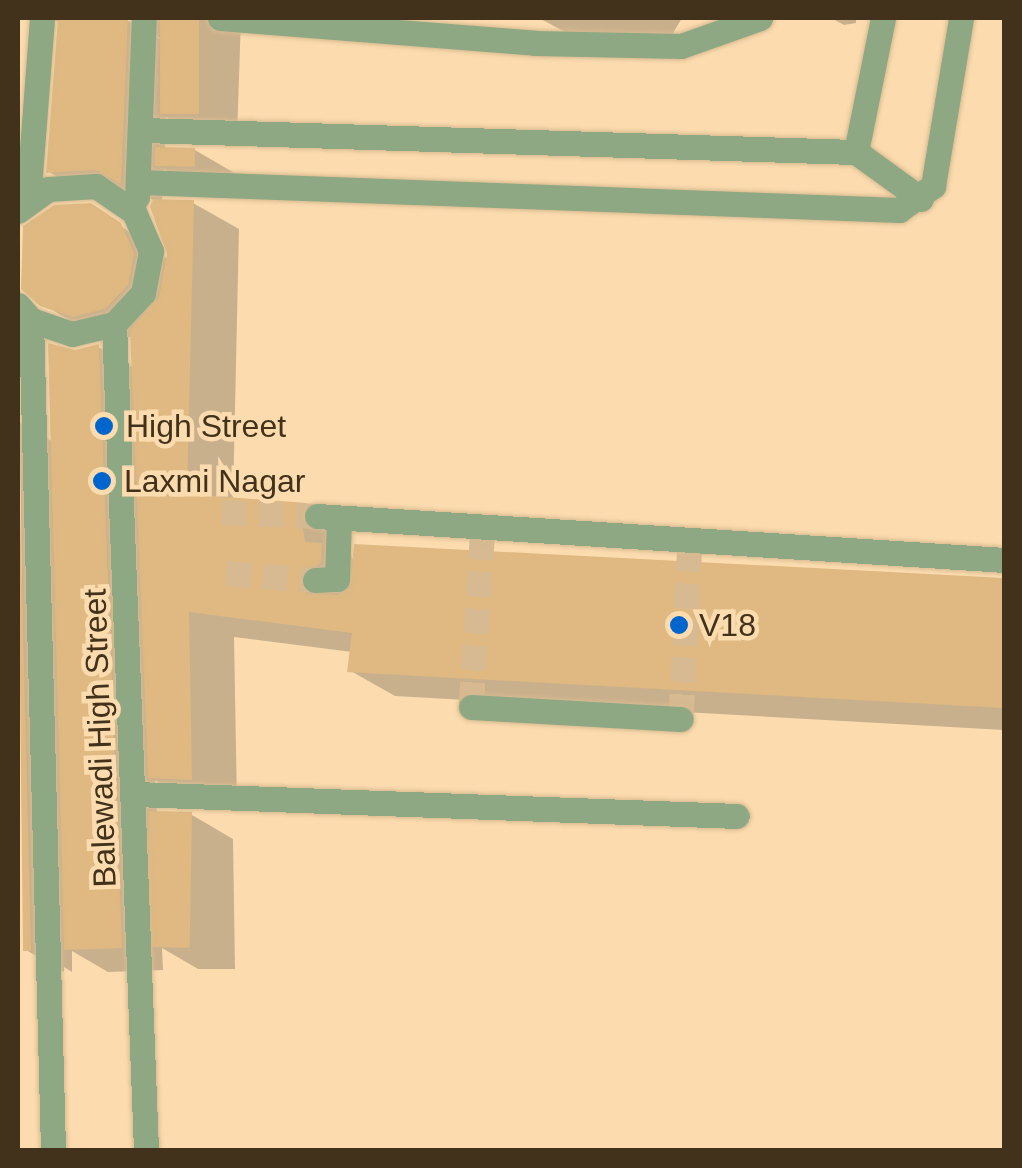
<!DOCTYPE html>
<style>
body{margin:0}
#map{position:relative;width:1022px;height:1168px;overflow:hidden;background:#fcdcaf;font-family:Arial,sans-serif}
div>[style]{position:absolute}
.shadow>*{inset:0;background:#0003}
.building>*{inset:0;background:#dfb981;transform-origin:0 0}
.minor-tunnel>*{height:25px;margin-top:-12.5px;transform-origin:0;background:repeating-linear-gradient(90deg,#d7ba91 0 25px,transparent 0 37px)}
.roads{filter:drop-shadow(0 0 2px #d7ba91) drop-shadow(0 0 2px #d7ba91)}
.minor>*{height:25px;margin:-12.5px;padding:0 12.5px;transform-origin:12.5px;border-radius:12.5px;background:#8ea883}
.dots>*{width:28px;height:28px;translate:-50% -50%;box-sizing:border-box;border:5px solid #fcdcaf;border-radius:50%}
span{translate:-50% -50%;white-space:nowrap;text-align:center;line-height:1.15;-webkit-text-stroke:9px #fcdcaf;paint-order:stroke}
.poi-label{font-size:32px;color:#42321b}
.left{translate:0 -50%;text-align:left}
.street-label{font-size:32px;color:#42321b}
.frame{position:absolute;inset:0;border:20px solid #42321b;pointer-events:none}
</style>
<div id="map">
<div class="shadow">
<i style="clip-path:polygon(51px 18px,123px 18px,162px 40px,133px 18px,241px 18px,237px 138px,201px 137px,166px 117px,165px 149px,195px 150px,236px 174px,199px 189px,164px 169px,162px 202px,193px 203px,239px 229px,233px 500px,307px 506px,351px 532px,346px 543px,355px 565px,357px 547px,1004px 581px,1004px 730px,395px 696px,349px 670px,352px 652px,234px 637px,237px 804px,196px 803px,155px 780px,157px 814px,192px 815px,233px 839px,235px 969px,198px 969px,162px 948px,163px 970px,108px 972px,72px 951px,72px 972px,64px 967px,64px 972px,26px 950px,20px 423px,53px 442px,75px 352px,98px 347px,134px 368px,133px 336px,116px 340px,85px 329px,42px 304px,91px 205px,173px 263px,155px 201px,140px 192px,90px 195px,49px 172px,60px 23px)"></i>
<i style="clip-path:polygon(539px 18px,682px 18px,660px 55px,565px 32px)"></i>
<i style="clip-path:polygon(831px 18px,856px 18px,856px 23px,844px 25px)"></i>
</div>
<div class="building">
<i style="clip-path:polygon(58px 18px,128px 18px,121px 184px,96px 170px,46px 173px)"></i>
<i style="left:160px;top:18px;width:39px;height:96px"></i>
<i style="left:155px;top:147px;width:40px;height:19px;rotate:1deg"></i>
<i style="clip-path:polygon(153px 199px,194px 200px,187px 494px,307px 503px,301px 516px,305px 542px,322px 543px,321px 563px,300px 573px,307px 594px,338px 595px,350px 588px,354px 544px,1004px 578px,1004px 708px,347px 672px,352px 633px,189px 612px,192px 780px,148px 778px,130px 330px,159px 297px,167px 254px,150px 207px)"></i>
<i style="clip-path:polygon(91px 203px,121px 223px,134px 253px,128px 285px,105px 309px,73px 317px,40px 306px,21px 289px,23px 226px,54px 205px)"></i>
<i style="clip-path:polygon(48px 343px,75px 350px,99px 344px,122px 948px,64px 950px)"></i>
<i style="clip-path:polygon(18px 424px,31px 951px,23px 951px,18px 517px)"></i>
<i style="left:149px;top:811px;width:43px;height:136px;rotate:1deg"></i>
</div>
<div class="minor-tunnel">
<i style="left:222px;top:512px;width:95px;rotate:2.4deg"></i>
<i style="left:226px;top:573px;width:89px;rotate:4.5deg"></i>
<i style="left:471px;top:707px;width:179px;rotate:-86.2deg"></i>
<i style="left:681px;top:719px;width:178px;rotate:-87.1deg"></i>
</div>
<div class="roads">
<div class="minor">
<i style="left:220px;top:18px;width:316px;rotate:4.5deg"></i>
<i style="left:535px;top:43px;width:146px;rotate:1.2deg"></i>
<i style="left:681px;top:46px;width:84px;rotate:-19.5deg"></i>
<i style="left:143px;top:130px;width:713px;rotate:1.77deg"></i>
<i style="left:856px;top:152px;width:137px;rotate:-78.6deg"></i>
<i style="left:856px;top:152px;width:80px;rotate:35.9deg"></i>
<i style="left:140px;top:182px;width:760px;rotate:2.11deg"></i>
<i style="left:899px;top:210px;width:42px;rotate:-35.2deg"></i>
<i style="left:933px;top:186px;width:170px;rotate:-80.5deg"></i>
<i style="left:137px;top:197px;width:179px;rotate:-87.8deg"></i>
<i style="left:28px;top:201px;width:184px;rotate:-85.6deg"></i>
<i style="left:18px;top:211px;width:37px;rotate:-36deg"></i>
<i style="left:48px;top:189px;width:48px;rotate:-3.6deg"></i>
<i style="left:96px;top:186px;width:46px;rotate:34.4deg"></i>
<i style="left:134px;top:212px;width:43px;rotate:66.4deg"></i>
<i style="left:151px;top:251px;width:43px;rotate:100.8deg"></i>
<i style="left:143px;top:293px;width:42px;rotate:133.1deg"></i>
<i style="left:114px;top:324px;width:43px;rotate:166.6deg"></i>
<i style="left:72px;top:334px;width:43px;rotate:-161.1deg"></i>
<i style="left:31px;top:320px;width:20px;rotate:-131deg"></i>
<i style="left:31px;top:320px;width:830px;rotate:88.48deg"></i>
<i style="left:114px;top:324px;width:827px;rotate:87.78deg"></i>
<i style="left:317px;top:516px;width:688px;rotate:3.66deg"></i>
<i style="left:315px;top:580px;width:22px;rotate:-3deg"></i>
<i style="left:337px;top:579px;width:60px;rotate:-88.1deg"></i>
<i style="left:471px;top:707px;width:210px;rotate:3.3deg"></i>
<i style="left:135px;top:794px;width:602px;rotate:2.09deg"></i>
</div>
</div>
<div class="dots">
<i style="left:104px;top:426px;background:#0065cd"></i>
<i style="left:102px;top:481px;background:#0065cd"></i>
<i style="left:679px;top:625px;background:#0065cd"></i>
</div>
<div class="poi-label">
<span class="left" style="left:126px;top:426px">High Street</span>
<span class="left" style="left:124px;top:481px">Laxmi Nagar</span>
<span class="left" style="left:699px;top:625px">V18</span>
</div>
<div class="street-label">
<span style="left:100px;top:738px;rotate:-92deg">Balewadi High Street</span>
</div>
<div class="frame"></div>
</div>
